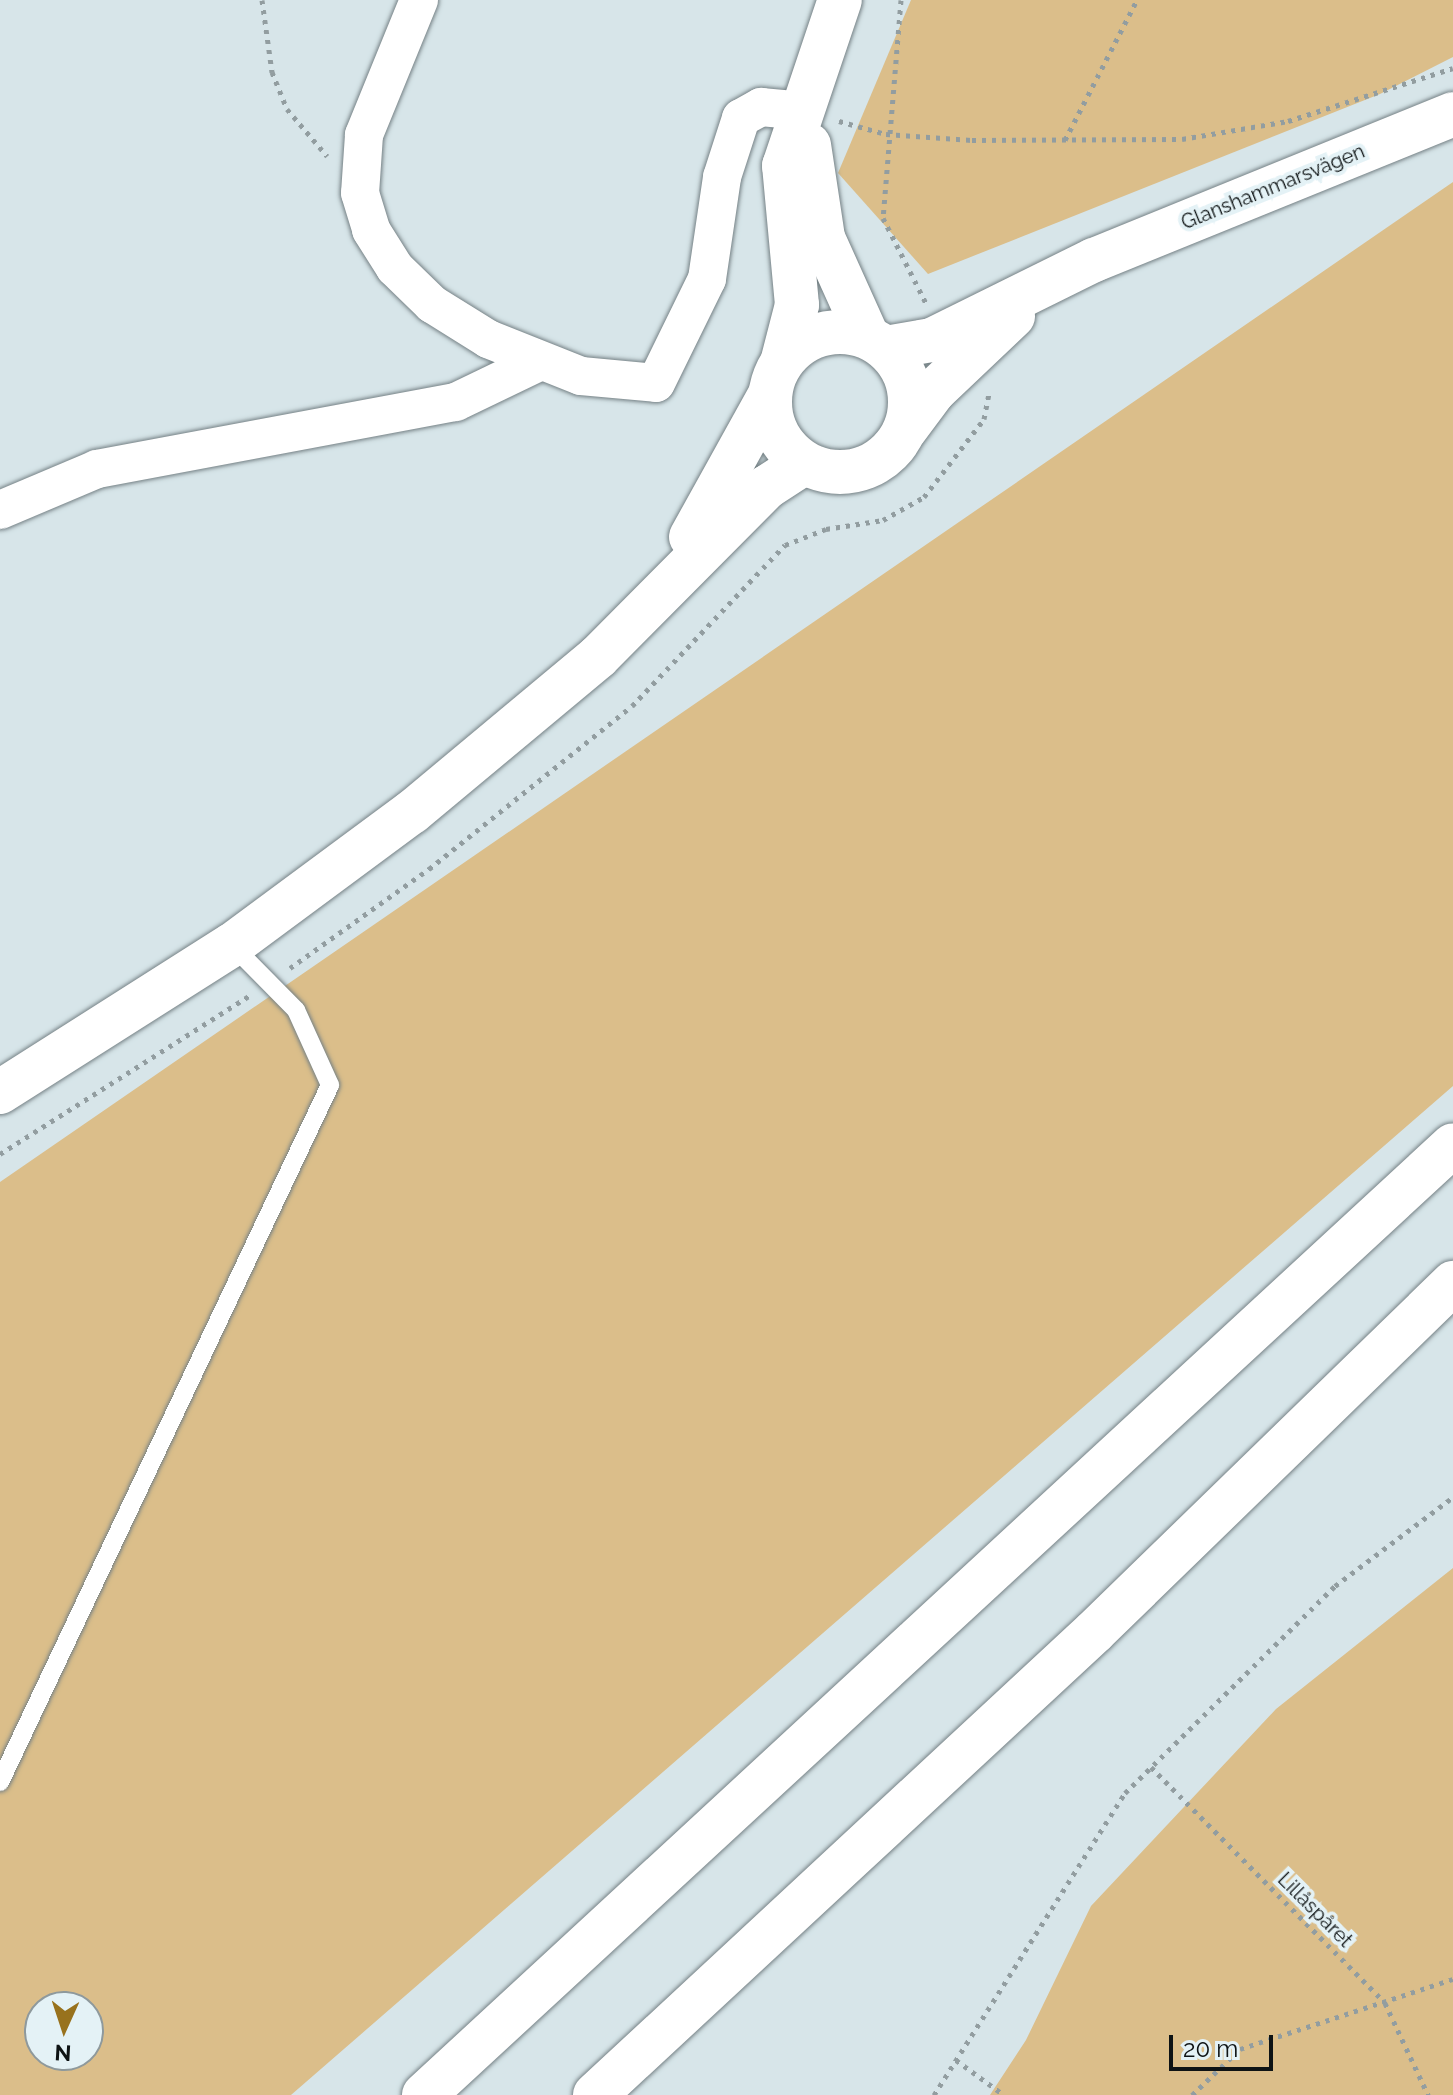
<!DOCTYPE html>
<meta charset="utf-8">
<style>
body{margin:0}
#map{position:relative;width:1453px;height:2095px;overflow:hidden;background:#d7e5e9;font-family:Raleway,sans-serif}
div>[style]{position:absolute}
.green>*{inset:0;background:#dbbe8a}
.path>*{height:5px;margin-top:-2.5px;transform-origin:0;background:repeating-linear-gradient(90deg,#929da0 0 4px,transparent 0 10px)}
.roads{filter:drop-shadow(0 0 2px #758185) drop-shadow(0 0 2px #758185)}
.service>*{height:18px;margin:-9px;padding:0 9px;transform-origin:9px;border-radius:9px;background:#fff}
.minor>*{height:38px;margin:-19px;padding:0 19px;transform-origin:19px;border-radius:19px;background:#fff}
.tertiary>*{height:44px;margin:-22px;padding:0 22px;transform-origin:22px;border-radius:22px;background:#fff}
.tertiary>.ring{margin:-22px;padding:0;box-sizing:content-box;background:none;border:44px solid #fff;border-radius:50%}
.motorway>*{height:44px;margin:-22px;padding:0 22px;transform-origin:22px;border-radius:22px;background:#fff}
span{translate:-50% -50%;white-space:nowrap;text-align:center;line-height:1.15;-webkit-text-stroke:8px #e4f2f6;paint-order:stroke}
.street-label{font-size:20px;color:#0e1314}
.north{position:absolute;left:24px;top:1991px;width:80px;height:80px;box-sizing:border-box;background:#e4f2f6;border:2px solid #8e999c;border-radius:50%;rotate:183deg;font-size:22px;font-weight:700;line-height:32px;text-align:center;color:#0e1314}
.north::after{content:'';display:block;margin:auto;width:28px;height:36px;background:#98721d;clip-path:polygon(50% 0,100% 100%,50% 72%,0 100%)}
.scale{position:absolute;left:1169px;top:2035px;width:104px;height:36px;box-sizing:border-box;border:4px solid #0e1314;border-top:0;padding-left:10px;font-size:24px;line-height:28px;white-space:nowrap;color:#0e1314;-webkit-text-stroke:6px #e4f2f6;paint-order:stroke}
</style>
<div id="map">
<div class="green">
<i style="clip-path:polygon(911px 0,1453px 0,1453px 57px,1380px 94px,928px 274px,838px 173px)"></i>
<i style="clip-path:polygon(evenodd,1453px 182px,1453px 1086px,291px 2095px,0 2095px,0 1182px,1453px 182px,40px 2007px,88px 2007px,88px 2055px,40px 2055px,40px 2007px)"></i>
<i style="clip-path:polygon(1453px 1568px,1453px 2095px,990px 2095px,1026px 2040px,1091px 1906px,1276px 1709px)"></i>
</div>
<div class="path">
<i style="left:262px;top:0;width:73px;rotate:82.1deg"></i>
<i style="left:272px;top:72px;width:40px;rotate:68deg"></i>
<i style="left:287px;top:109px;width:62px;rotate:49.6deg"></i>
<i style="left:901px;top:0;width:219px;rotate:94.7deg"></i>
<i style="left:883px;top:218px;width:95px;rotate:63.2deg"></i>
<i style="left:839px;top:121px;width:49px;rotate:15.5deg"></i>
<i style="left:886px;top:134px;width:86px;rotate:4deg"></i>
<i style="left:972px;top:140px;width:210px;rotate:-0.3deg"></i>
<i style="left:1182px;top:139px;width:108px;rotate:-9.6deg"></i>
<i style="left:1288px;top:121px;width:173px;rotate:-17.8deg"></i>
<i style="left:1065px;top:140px;width:157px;rotate:-62.8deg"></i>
<i style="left:290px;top:968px;width:171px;rotate:-35.5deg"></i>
<i style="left:429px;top:869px;width:260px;rotate:-38.8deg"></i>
<i style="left:632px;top:706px;width:222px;rotate:-46.5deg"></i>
<i style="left:785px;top:545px;width:44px;rotate:-21.3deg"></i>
<i style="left:826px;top:529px;width:58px;rotate:-9deg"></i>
<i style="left:883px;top:520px;width:47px;rotate:-29.3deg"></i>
<i style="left:924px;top:497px;width:98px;rotate:-52.4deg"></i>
<i style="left:984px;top:419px;width:26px;rotate:-79deg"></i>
<i style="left:0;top:1154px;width:295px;rotate:-32.4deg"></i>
<i style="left:1151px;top:1767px;width:332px;rotate:45.2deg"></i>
<i style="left:1385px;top:2003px;width:102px;rotate:64.9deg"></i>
<i style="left:956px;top:2060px;width:59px;rotate:36.1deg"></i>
<i style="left:934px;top:2095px;width:357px;rotate:-57.7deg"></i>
<i style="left:1125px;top:1793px;width:295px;rotate:-44.6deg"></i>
<i style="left:1335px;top:1586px;width:148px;rotate:-37deg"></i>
<i style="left:1192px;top:2095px;width:66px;rotate:-43.8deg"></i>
<i style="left:1240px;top:2049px;width:224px;rotate:-18.2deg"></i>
</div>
<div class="roads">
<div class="service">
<i style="left:0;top:1782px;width:771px;rotate:-64.66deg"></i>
<i style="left:330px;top:1085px;width:82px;rotate:-114.4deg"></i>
<i style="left:296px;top:1010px;width:91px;rotate:-134.6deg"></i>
</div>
<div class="minor">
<i style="left:419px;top:0;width:146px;rotate:112.2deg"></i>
<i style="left:364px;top:135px;width:58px;rotate:93.9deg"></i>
<i style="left:360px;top:193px;width:39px;rotate:73deg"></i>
<i style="left:371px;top:230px;width:45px;rotate:57.7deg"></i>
<i style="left:395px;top:268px;width:52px;rotate:44.2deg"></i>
<i style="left:432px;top:304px;width:66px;rotate:32deg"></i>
<i style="left:488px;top:339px;width:100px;rotate:21.7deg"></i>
<i style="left:581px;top:376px;width:75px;rotate:5.3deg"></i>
<i style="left:656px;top:383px;width:116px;rotate:-63.9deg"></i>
<i style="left:707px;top:279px;width:103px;rotate:-81.6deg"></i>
<i style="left:722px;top:177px;width:62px;rotate:-72.1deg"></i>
<i style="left:741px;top:118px;width:23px;rotate:-29deg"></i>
<i style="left:761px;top:107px;width:43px;rotate:5.3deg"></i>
<i style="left:0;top:510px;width:105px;rotate:-22.9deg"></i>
<i style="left:97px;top:469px;width:365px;rotate:-10.6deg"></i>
<i style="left:456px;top:402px;width:90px;rotate:-25.7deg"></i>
</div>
<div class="tertiary">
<i style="left:809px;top:145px;width:94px;rotate:81.4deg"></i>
<i style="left:823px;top:238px;width:107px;rotate:65.8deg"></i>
<i class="ring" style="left:770px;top:332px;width:96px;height:96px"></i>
<i style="left:886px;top:348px;width:47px;rotate:-9.9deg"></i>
<i style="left:932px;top:340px;width:181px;rotate:-26.3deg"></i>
<i style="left:1094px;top:260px;width:388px;rotate:-22.1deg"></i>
<i style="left:783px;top:359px;width:56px;rotate:-75.5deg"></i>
<i style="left:797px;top:305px;width:140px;rotate:-95.3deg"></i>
<i style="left:784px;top:166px;width:175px;rotate:-71.4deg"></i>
<i style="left:905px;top:430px;width:49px;rotate:-53.4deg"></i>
<i style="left:934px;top:391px;width:109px;rotate:-43.5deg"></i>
<i style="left:691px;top:537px;width:161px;rotate:-61deg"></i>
<i style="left:0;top:1092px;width:275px;rotate:-32.4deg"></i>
<i style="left:232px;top:945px;width:224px;rotate:-36.5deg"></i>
<i style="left:412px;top:812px;width:242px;rotate:-39.8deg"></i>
<i style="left:598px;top:657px;width:240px;rotate:-45.2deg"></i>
<i style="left:767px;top:487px;width:44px;rotate:-33deg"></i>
</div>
<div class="motorway">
<i style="left:424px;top:2095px;width:1400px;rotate:-42.71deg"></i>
<i style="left:595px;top:2095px;width:681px;rotate:-42.86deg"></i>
<i style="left:1094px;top:1632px;width:501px;rotate:-44.19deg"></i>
</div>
</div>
<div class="street-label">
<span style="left:1273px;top:187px;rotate:-22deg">Glanshammarsvägen</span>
<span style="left:1315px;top:1910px;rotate:45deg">Lillåspåret</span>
</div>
<div class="north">N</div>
<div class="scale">20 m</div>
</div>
